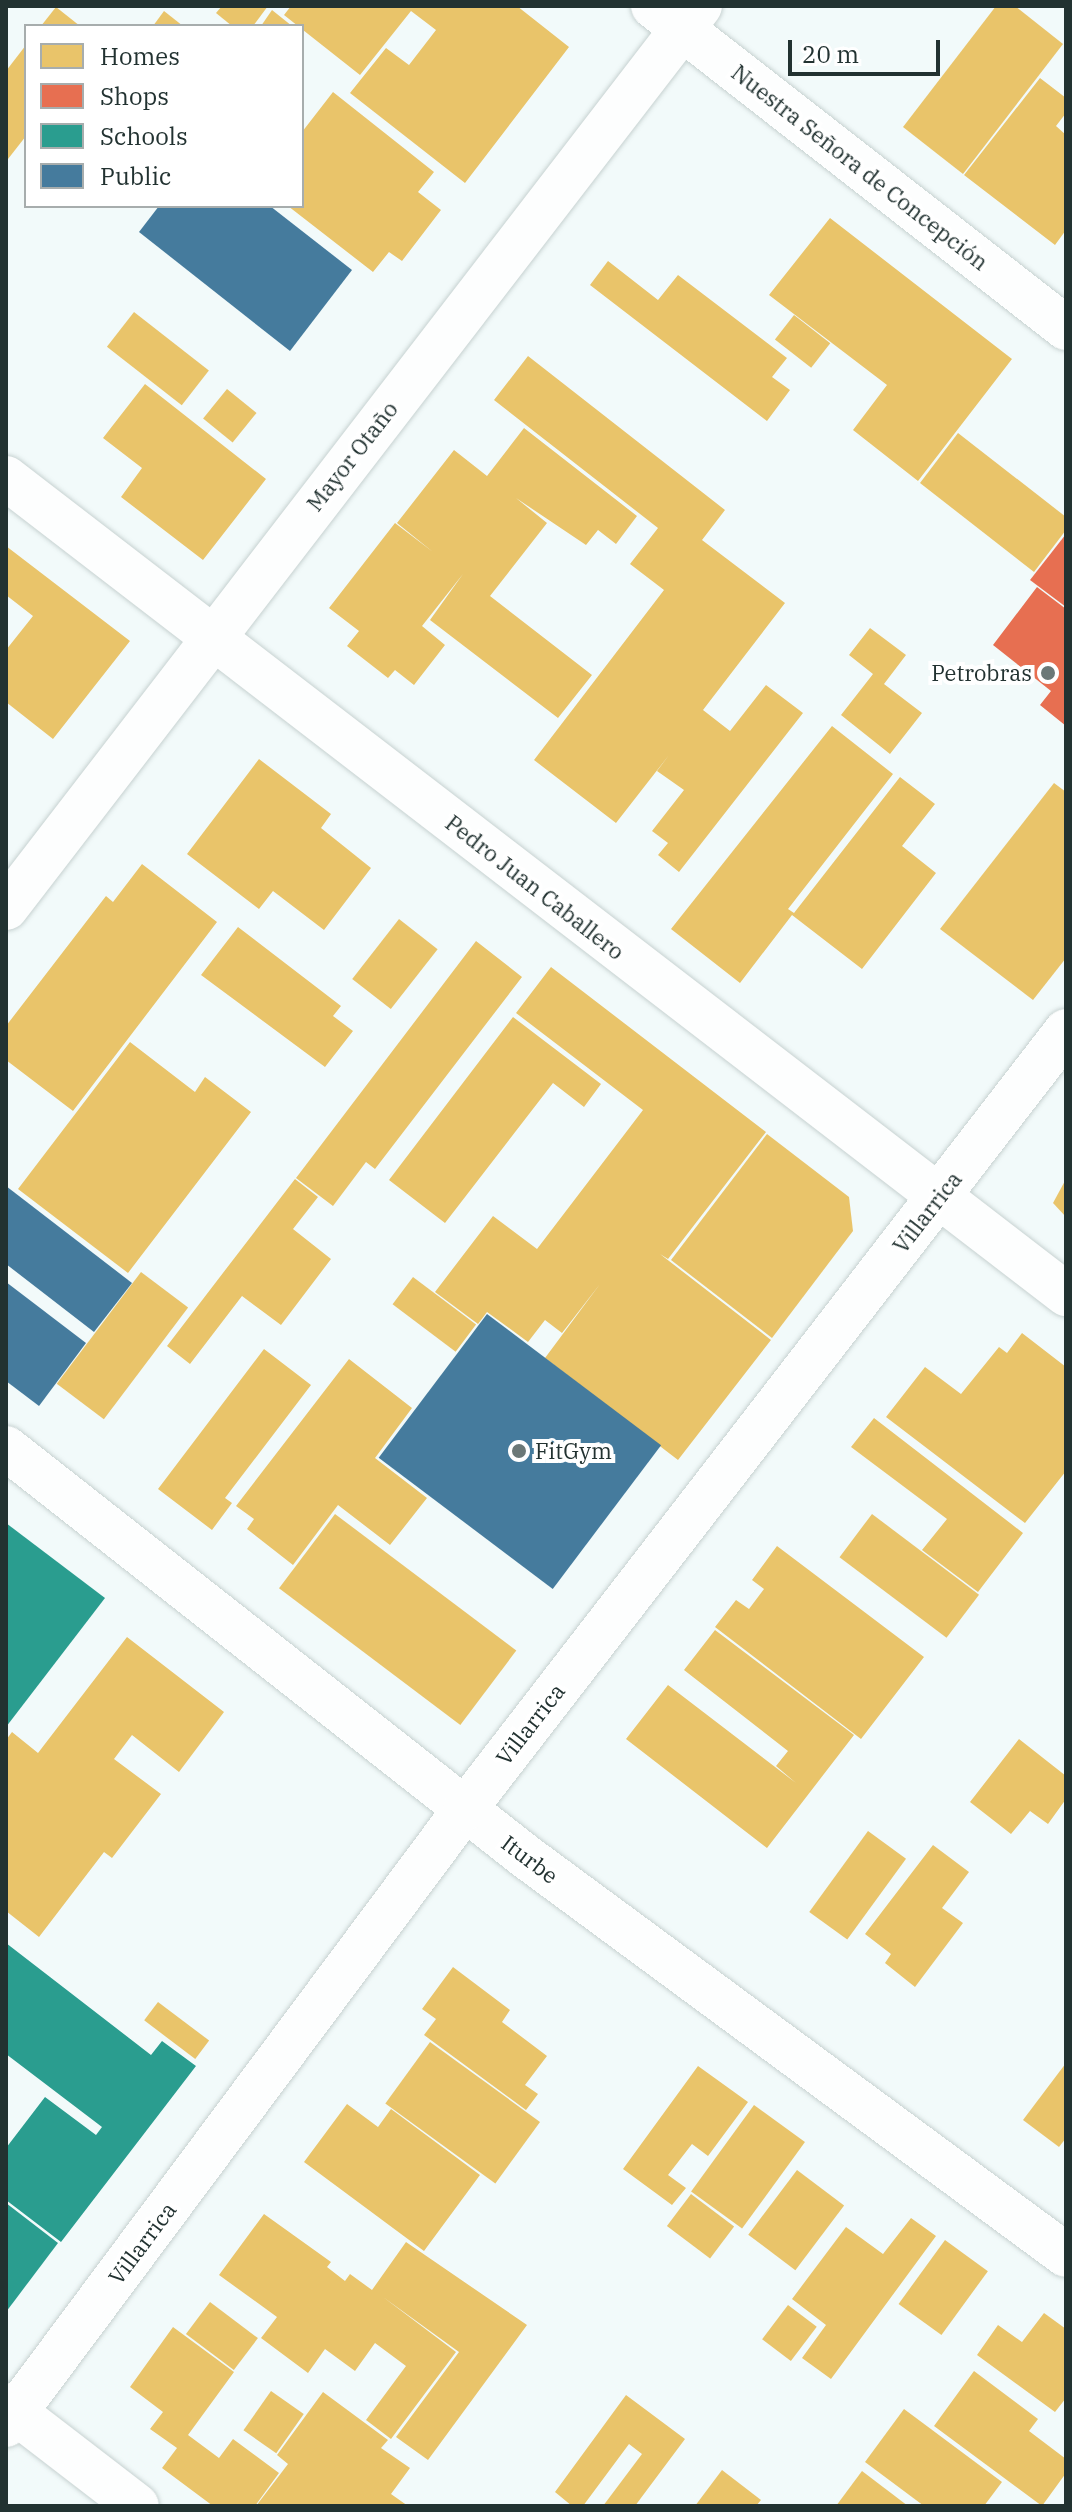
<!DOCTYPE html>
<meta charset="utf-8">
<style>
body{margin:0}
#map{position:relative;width:1072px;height:2512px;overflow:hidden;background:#f2fafa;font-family:"IBM Plex Serif",serif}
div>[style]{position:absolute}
.homes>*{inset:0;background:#e9c46a;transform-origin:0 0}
.shops>*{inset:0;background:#e76f51}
.schools>*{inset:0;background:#2a9d8f}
.public>*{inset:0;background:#457b9d;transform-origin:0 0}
.roads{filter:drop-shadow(0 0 2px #c7d2d1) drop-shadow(0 0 2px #c7d2d1)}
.minor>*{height:44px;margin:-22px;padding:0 22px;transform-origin:22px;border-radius:22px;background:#fdfefe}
.dots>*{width:22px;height:22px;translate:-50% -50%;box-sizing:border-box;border:4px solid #fff;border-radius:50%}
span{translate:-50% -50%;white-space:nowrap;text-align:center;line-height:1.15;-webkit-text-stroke:8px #fff;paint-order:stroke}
.street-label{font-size:22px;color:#223231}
.poi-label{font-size:22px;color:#223231}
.right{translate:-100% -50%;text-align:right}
.left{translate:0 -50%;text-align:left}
.frame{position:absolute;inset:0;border:8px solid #223231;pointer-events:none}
.legend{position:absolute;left:24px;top:24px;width:280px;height:184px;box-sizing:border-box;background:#fff;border:2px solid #a7adad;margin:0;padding:10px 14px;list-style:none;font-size:24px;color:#223231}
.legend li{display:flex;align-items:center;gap:16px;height:40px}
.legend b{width:40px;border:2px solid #a7adad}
.scale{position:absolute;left:788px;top:40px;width:152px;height:36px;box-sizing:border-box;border:4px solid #223231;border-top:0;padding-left:10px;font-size:24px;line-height:28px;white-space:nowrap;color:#223231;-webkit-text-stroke:6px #fff;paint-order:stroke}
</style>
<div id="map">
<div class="homes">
<i style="clip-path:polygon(222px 6px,268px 6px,253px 26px,232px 26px,216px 13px)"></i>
<i style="clip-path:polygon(291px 6px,517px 6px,569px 47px,465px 183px,350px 93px,386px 48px,409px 65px,436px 30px,411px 11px,360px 75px,284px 15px)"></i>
<i style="clip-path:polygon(996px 6px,1015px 6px,1063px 44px,963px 174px,903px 127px)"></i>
<i style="clip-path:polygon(56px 7px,80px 26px,41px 26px)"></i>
<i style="clip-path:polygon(272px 10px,292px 26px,261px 26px)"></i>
<i style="clip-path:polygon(164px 11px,183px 26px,153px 26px)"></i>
<i style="clip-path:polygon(26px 45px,26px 136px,8px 159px,6px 71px)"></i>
<i style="clip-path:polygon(1040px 78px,1066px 98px,1066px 113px,1056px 126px,1066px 135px,1066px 230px,1055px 245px,964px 175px)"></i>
<i style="clip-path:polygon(333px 92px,434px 172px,418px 192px,441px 210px,402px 261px,389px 252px,373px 272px,288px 206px,302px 206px,302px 132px)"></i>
<i style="clip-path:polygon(830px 218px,1012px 359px,918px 481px,853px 430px,887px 385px,769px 295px)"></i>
<i style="clip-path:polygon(608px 261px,658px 300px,678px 275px,787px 358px,772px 377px,790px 390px,767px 421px,590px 285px)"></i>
<i style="left:134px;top:312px;width:95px;height:44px;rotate:38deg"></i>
<i style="left:794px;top:315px;width:46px;height:31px;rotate:38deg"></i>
<i style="clip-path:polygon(528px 356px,725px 510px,702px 540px,785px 603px,703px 710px,730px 731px,766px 685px,803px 713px,679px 872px,658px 855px,668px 843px,652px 831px,684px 790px,657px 771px,669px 755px,616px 823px,534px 760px,664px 590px,630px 564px,658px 528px,494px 400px)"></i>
<i style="clip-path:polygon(145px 384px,266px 479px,203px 560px,121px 497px,142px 468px,103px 438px)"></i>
<i style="left:227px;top:389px;width:38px;height:38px;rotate:39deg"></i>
<i style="clip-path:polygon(524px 428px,637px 516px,616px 544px,598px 530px,586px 545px,516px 498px,547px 523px,490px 596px,592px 675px,558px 718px,430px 620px,463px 574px,422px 626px,445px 645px,414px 685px,395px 670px,388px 678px,347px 646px,359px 631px,329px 608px,395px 523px,433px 552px,397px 523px,454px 450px,487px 476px)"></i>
<i style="clip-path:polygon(958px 433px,1066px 517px,1066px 530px,1034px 572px,920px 483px)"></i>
<i style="clip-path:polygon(6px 546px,130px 641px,53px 739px,6px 702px,6px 650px,33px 616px,6px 595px)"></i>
<i style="clip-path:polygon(870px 628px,906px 655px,884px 684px,922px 713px,890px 754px,841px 715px,873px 674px,849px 655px)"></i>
<i style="clip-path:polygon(832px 726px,893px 774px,788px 909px,794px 913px,900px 777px,935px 804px,902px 846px,936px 873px,862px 969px,792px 915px,740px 983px,671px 929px)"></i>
<i style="clip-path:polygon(259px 759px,331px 814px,321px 828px,371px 868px,324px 930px,273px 891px,259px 909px,187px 854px)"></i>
<i style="clip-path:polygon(1054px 783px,1066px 792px,1066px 958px,1033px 1000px,940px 929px)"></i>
<i style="clip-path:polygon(142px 864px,217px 922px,73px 1111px,6px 1060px,6px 1026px,106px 896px,113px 902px)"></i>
<i style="left:399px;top:919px;width:49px;height:76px;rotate:38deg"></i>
<i style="clip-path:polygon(238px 927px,341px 1006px,333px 1016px,353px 1031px,325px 1067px,201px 975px)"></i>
<i style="clip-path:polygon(476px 941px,522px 977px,375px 1169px,366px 1162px,333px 1206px,296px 1178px)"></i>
<i style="clip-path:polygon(551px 967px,766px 1132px,668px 1259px,660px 1254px,771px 1340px,678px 1460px,545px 1358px,600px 1284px,562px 1333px,545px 1320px,528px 1342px,487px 1312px,478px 1324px,435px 1292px,493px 1216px,537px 1249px,643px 1110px,516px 1013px)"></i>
<i style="clip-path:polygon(513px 1017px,601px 1084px,584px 1107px,553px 1083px,445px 1223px,389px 1180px)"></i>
<i style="clip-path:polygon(130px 1042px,195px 1092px,205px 1077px,251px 1112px,128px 1273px,18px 1189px)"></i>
<i style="clip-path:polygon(767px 1134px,849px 1197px,853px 1231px,772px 1338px,671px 1260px)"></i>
<i style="clip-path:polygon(295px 1179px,318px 1197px,293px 1229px,331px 1259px,281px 1325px,242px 1296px,190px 1364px,167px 1346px)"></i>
<i style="clip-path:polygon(1066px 1179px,1066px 1217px,1053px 1203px)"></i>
<i style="left:141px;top:1272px;width:59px;height:140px;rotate:37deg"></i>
<i style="left:413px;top:1277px;width:79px;height:34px;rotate:37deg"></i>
<i style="clip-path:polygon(1022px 1333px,1066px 1367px,1066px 1471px,1025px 1523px,886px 1417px,925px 1367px,961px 1394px,999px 1347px,1007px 1353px)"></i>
<i style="clip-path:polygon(264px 1349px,311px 1385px,225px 1498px,232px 1503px,212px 1530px,158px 1489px)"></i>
<i style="clip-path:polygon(349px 1359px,412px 1408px,375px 1458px,427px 1498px,390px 1545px,338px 1505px,293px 1565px,247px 1529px,254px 1519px,236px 1506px)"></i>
<i style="clip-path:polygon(874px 1418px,1023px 1533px,978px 1592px,922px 1550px,947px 1519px,851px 1447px)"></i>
<i style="left:335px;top:1514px;width:227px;height:93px;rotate:37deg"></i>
<i style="left:872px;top:1514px;width:134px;height:54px;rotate:37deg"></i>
<i style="clip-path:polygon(777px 1546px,924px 1657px,861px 1739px,715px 1627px,736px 1600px,749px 1609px,764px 1589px,752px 1580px)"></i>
<i style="clip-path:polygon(715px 1630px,854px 1735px,767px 1848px,626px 1739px,668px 1685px,796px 1783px,776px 1766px,788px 1751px,684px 1670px)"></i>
<i style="clip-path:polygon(127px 1637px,224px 1712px,179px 1772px,132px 1735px,114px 1759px,161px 1794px,112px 1858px,104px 1852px,39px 1937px,6px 1911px,6px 1740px,12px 1732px,38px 1753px)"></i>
<i style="clip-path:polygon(1019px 1739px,1066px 1776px,1066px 1799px,1048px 1824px,1030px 1811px,1011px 1834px,970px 1802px)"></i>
<i style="left:868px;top:1831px;width:47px;height:100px;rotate:36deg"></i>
<i style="clip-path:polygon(933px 1845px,969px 1872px,942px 1908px,963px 1923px,915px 1987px,885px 1963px,891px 1954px,865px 1934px)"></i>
<i style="clip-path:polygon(453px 1967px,510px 2010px,502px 2022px,547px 2056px,525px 2085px,538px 2094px,526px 2110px,424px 2035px,436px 2019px,422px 2009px)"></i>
<i style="left:158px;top:2002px;width:64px;height:23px;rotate:37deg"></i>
<i style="left:430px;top:2042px;width:136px;height:76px;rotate:36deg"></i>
<i style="clip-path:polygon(1066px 2063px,1066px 2138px,1059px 2147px,1023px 2120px)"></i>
<i style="clip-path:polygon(698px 2066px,748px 2102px,708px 2156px,692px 2144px,668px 2175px,686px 2188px,672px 2205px,623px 2169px)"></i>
<i style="clip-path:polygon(347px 2104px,378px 2127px,391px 2109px,480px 2175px,424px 2251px,304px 2162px)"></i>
<i style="left:754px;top:2105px;width:63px;height:107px;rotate:36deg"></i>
<i style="left:797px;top:2170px;width:59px;height:81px;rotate:37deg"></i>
<i style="left:691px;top:2194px;width:54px;height:40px;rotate:37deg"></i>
<i style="clip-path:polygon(264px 2214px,331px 2262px,327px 2267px,345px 2281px,350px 2274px,372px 2290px,406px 2242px,527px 2325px,428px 2460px,396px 2437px,459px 2352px,383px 2297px,456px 2352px,391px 2439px,366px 2420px,406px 2366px,375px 2343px,355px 2371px,325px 2349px,308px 2373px,261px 2338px,277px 2317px,219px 2275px)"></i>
<i style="clip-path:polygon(911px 2218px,936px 2236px,831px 2379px,802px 2358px,826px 2325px,792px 2299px,846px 2227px,883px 2254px)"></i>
<i style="left:945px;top:2240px;width:53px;height:79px;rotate:36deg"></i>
<i style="left:210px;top:2302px;width:60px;height:40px;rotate:37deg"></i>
<i style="left:788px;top:2305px;width:36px;height:43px;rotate:37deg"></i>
<i style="clip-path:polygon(1044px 2313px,1066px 2329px,1066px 2398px,1055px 2412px,977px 2355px,998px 2325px,1022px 2342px)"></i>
<i style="clip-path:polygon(173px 2327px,234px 2372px,188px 2435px,219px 2458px,233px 2439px,279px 2473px,255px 2506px,213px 2506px,162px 2468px,177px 2448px,150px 2429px,163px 2412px,130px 2387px)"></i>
<i style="clip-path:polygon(974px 2371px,1038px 2419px,1029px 2431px,1066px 2459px,1066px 2473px,1042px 2506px,934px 2426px)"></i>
<i style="left:271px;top:2391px;width:40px;height:48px;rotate:35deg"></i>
<i style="clip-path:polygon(323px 2392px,388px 2440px,381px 2448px,410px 2468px,391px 2494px,408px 2506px,256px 2506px,288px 2464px,277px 2455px)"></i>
<i style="clip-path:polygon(626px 2395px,685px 2439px,635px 2506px,603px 2506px,642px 2454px,629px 2444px,583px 2506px,572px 2506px,555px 2492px)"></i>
<i style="clip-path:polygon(904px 2409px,1002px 2482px,984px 2506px,924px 2506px,865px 2462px)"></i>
<i style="clip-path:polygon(722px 2470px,761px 2500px,756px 2506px,695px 2506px)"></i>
<i style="clip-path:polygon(862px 2471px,908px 2506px,836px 2506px)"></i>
</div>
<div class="shops">
<i style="clip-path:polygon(1066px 534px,1066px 607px,1030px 580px)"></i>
<i style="clip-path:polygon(1037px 587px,1066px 609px,1066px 726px,1040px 705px,1051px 691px,993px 645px)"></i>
</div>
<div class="schools">
<i style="clip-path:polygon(6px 1523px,105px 1598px,6px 1727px)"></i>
<i style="clip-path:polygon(6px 1943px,151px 2055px,162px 2041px,196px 2066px,61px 2242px,6px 2200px,6px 2148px,45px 2097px,96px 2135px,102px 2127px,6px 2054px)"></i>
<i style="clip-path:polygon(6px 2203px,58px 2243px,6px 2312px)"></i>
</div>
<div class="public">
<i style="clip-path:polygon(159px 206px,270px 206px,352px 270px,290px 351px,139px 232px)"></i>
<i style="clip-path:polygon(6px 1186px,132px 1283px,94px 1332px,6px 1264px)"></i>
<i style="clip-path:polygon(6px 1282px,86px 1343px,39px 1406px,6px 1381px)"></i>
<i style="left:487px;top:1314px;width:218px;height:180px;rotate:37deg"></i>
</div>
<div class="roads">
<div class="minor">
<i style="left:653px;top:6px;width:524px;rotate:37.94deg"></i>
<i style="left:6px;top:478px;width:1338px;rotate:37.59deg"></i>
<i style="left:6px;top:908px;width:1138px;rotate:-52.43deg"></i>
<i style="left:6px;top:1448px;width:660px;rotate:38.17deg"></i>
<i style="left:525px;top:1856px;width:672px;rotate:36.41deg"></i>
<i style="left:6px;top:2405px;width:165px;rotate:37.6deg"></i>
<i style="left:6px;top:2425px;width:768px;rotate:-53.31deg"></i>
<i style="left:465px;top:1809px;width:983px;rotate:-52.31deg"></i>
</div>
</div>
<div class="dots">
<i style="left:1048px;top:673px;background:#6b7877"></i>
<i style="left:519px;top:1451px;background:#6b7877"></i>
</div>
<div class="street-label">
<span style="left:860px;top:167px;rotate:38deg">Nuestra Señora de Concepción</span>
<span style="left:352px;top:456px;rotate:-52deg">Mayor Otaño</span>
<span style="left:535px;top:887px;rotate:38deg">Pedro Juan Caballero</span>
<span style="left:927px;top:1212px;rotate:-52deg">Villarrica</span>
<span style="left:530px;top:1724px;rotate:-52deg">Villarrica</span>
<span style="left:530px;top:1859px;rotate:37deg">Iturbe</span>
<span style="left:142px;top:2243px;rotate:-53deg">Villarrica</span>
</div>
<div class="poi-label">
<span class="right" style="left:1032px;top:673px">Petrobras</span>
<span class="left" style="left:535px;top:1451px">FitGym</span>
</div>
<div class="frame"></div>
<ul class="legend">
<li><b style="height:22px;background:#e9c46a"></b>Homes</li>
<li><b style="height:22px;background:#e76f51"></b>Shops</li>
<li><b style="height:22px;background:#2a9d8f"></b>Schools</li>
<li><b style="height:22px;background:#457b9d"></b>Public</li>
</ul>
<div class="scale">20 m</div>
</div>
